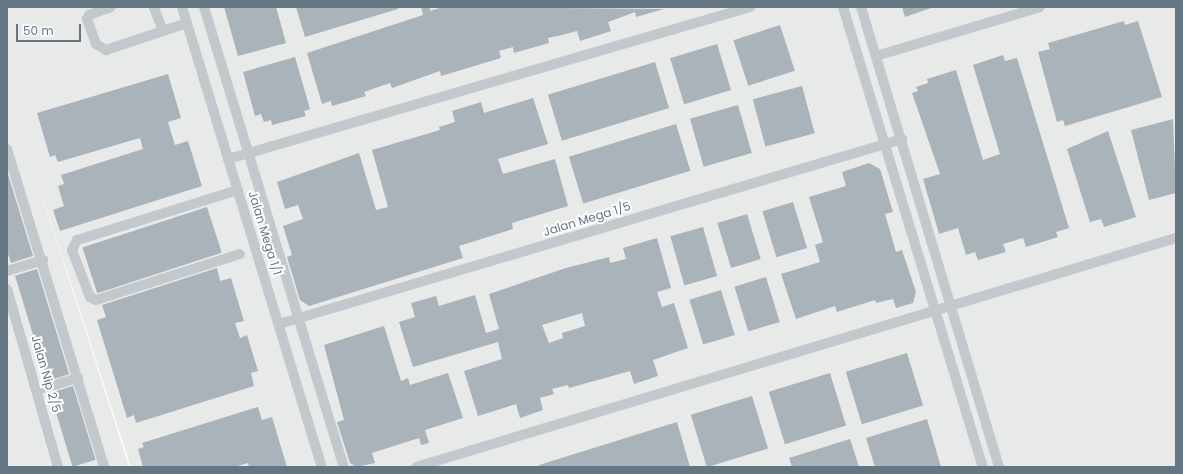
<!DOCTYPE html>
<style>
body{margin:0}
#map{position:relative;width:1183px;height:474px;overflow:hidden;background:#fafaf8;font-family:Poppins,sans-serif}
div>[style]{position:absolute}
.built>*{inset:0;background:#e8e9e9}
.building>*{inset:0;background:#aab3b9;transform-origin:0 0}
.minor>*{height:10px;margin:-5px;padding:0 5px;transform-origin:5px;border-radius:5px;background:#c3c8cc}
span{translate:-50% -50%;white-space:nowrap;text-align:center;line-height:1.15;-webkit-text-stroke:4px #fff;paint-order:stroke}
.street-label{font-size:12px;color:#657683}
.frame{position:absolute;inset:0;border:8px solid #657683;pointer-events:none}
.scale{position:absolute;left:16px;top:24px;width:65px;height:18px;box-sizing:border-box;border:2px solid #657683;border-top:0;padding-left:5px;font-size:12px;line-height:14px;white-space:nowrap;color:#657683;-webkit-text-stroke:3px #fff;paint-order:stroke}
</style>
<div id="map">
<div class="built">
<i style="clip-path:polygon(7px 7px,1176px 7px,1176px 467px,131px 467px,20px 127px,129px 467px,7px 467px)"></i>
</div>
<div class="building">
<i style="clip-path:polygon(224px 7px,276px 7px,286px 43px,238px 56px)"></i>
<i style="clip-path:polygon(296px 7px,398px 7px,398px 9px,305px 37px)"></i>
<i style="clip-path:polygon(421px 7px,430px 7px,430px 11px,443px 7px,664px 9px,636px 17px,635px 12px,608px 22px,611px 31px,580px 41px,577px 31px,562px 35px,548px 38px,549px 43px,514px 53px,513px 47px,499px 51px,501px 58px,441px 76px,440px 71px,392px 88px,390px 83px,364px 92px,366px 96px,332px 106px,331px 101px,322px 104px,307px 53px,423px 15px)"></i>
<i style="clip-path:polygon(902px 7px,930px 7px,931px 8px,905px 17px)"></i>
<i style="clip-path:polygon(1124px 21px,1125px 25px,1138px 21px,1162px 97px,1065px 126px,1063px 120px,1057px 122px,1038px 52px,1050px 49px,1048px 43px)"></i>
<i style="left:780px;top:25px;width:48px;height:49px;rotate:72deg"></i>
<i style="left:717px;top:44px;width:48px;height:49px;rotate:73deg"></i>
<i style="clip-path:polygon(1003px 55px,1005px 61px,1017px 58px,1069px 228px,1056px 232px,1058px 237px,1026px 247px,1023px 238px,1003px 244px,1006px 252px,978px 260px,975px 252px,966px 255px,958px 228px,939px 234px,923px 179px,940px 174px,912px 93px,918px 91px,916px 87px,928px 83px,927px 79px,956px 70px,983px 160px,1000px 154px,973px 65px)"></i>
<i style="clip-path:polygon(295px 57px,310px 109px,304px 111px,306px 116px,272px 125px,271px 120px,264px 122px,261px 114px,255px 116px,243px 72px)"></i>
<i style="left:655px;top:62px;width:48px;height:112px;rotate:73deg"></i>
<i style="clip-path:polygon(168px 74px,181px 118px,168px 122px,170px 129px,175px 145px,188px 141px,202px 186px,60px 231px,53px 210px,64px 206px,58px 186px,64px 184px,61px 175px,143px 149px,140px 138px,58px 162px,55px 155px,50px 157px,37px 113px)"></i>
<i style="left:802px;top:86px;width:49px;height:51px;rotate:75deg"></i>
<i style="clip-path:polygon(533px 98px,548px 144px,498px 159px,503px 174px,555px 159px,568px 206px,512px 223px,513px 229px,459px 246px,463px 258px,309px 306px,300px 300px,287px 257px,292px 255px,283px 226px,303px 219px,298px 205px,285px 209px,277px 182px,359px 153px,376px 210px,388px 207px,372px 150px,440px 130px,439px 127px,455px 122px,452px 111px,481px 102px,484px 113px)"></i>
<i style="left:738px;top:105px;width:50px;height:50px;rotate:74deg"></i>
<i style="clip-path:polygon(1173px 119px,1176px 193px,1149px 200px,1131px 130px)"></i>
<i style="left:676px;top:124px;width:49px;height:112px;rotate:73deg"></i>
<i style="clip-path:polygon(1108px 131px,1136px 217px,1104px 227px,1101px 219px,1090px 222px,1067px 149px)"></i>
<i style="clip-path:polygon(869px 163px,880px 169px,893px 212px,885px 214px,896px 252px,902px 250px,916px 292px,913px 303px,896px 308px,893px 299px,876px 303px,875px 300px,837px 312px,835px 306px,796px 319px,781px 274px,820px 262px,815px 245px,823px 242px,809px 197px,846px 186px,842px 172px)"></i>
<i style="clip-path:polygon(7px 171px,33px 256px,11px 263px,7px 251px)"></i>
<i style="left:793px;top:202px;width:48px;height:32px;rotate:73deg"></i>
<i style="left:207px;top:207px;width:48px;height:131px;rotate:72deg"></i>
<i style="left:747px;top:214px;width:47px;height:31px;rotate:73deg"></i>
<i style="left:703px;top:227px;width:51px;height:34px;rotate:74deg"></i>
<i style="clip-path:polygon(evenodd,657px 238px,671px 288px,657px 292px,662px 307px,674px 303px,688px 348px,653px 360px,658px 376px,634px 384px,630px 371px,569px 388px,568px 385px,552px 389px,554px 394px,540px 398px,543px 410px,520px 418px,516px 404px,478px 416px,464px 371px,502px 359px,498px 342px,413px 367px,399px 322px,415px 317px,411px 303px,436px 296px,439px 306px,475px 295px,486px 333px,499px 329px,489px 294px,566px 268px,609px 257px,610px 263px,626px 259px,623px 248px,657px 238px,582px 313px,585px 326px,562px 333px,563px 338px,549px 343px,542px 325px,582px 313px)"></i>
<i style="clip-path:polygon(217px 268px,220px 281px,231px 278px,244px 321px,235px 323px,240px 338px,247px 335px,258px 371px,251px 373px,254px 386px,136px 423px,134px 415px,127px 418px,97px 320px,106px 317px,102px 305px)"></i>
<i style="left:37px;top:269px;width:110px;height:23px;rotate:73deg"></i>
<i style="left:766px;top:277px;width:47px;height:33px;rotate:73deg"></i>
<i style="left:721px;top:290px;width:47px;height:33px;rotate:73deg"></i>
<i style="clip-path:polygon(384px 326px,401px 381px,408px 378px,410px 385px,448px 373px,463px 418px,425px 430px,429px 443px,421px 445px,419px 438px,372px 453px,375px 463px,356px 467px,350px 463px,337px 422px,344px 420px,324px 345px)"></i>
<i style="left:907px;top:353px;width:55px;height:64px;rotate:73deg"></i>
<i style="left:830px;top:373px;width:55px;height:64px;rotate:73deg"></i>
<i style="left:73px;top:386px;width:77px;height:24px;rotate:73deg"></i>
<i style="left:752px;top:396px;width:55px;height:64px;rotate:73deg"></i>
<i style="clip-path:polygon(258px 407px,262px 420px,272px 417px,287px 467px,249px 467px,248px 463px,234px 467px,143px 467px,138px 449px,144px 447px,142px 443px)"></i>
<i style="clip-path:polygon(927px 419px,941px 467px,875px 467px,866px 438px)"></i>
<i style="clip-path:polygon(677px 422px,690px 467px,539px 467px,539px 465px)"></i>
<i style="clip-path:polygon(850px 439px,859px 467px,792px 467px,789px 458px)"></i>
</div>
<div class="minor">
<i style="left:111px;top:7px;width:23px;rotate:160deg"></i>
<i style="left:89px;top:15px;width:4px;rotate:117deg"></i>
<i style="left:87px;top:19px;width:27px;rotate:70deg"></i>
<i style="left:96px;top:44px;width:12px;rotate:31deg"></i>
<i style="left:106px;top:50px;width:60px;rotate:-18.4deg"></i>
<i style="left:163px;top:31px;width:26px;rotate:-111deg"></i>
<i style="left:182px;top:7px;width:481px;rotate:73.1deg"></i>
<i style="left:204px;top:7px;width:481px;rotate:73.1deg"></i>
<i style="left:843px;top:7px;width:481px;rotate:73.1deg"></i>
<i style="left:861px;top:7px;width:480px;rotate:73.3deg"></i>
<i style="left:163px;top:31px;width:25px;rotate:-18deg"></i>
<i style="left:876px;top:56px;width:171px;rotate:-16.6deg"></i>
<i style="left:7px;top:149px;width:332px;rotate:73deg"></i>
<i style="left:228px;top:159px;width:544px;rotate:-16.23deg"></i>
<i style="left:238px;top:190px;width:169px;rotate:162.7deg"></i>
<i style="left:77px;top:240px;width:11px;rotate:117deg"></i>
<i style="left:72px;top:250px;width:50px;rotate:69deg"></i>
<i style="left:90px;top:297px;width:7px;rotate:27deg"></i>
<i style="left:96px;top:300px;width:151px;rotate:-17.7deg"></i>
<i style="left:7px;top:271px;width:38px;rotate:-17deg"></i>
<i style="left:7px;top:289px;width:185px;rotate:74deg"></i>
<i style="left:279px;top:324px;width:650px;rotate:-16.54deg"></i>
<i style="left:37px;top:390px;width:43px;rotate:-16.3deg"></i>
<i style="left:416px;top:467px;width:794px;rotate:-16.77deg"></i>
</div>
<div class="street-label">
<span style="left:587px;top:219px;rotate:-17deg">Jalan Mega 1/5</span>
<span style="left:265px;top:233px;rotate:73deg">Jalan Mega 1/1</span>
<span style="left:46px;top:374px;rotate:74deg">Jalan Nip 2/5</span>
</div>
<div class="frame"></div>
<div class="scale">50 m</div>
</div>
